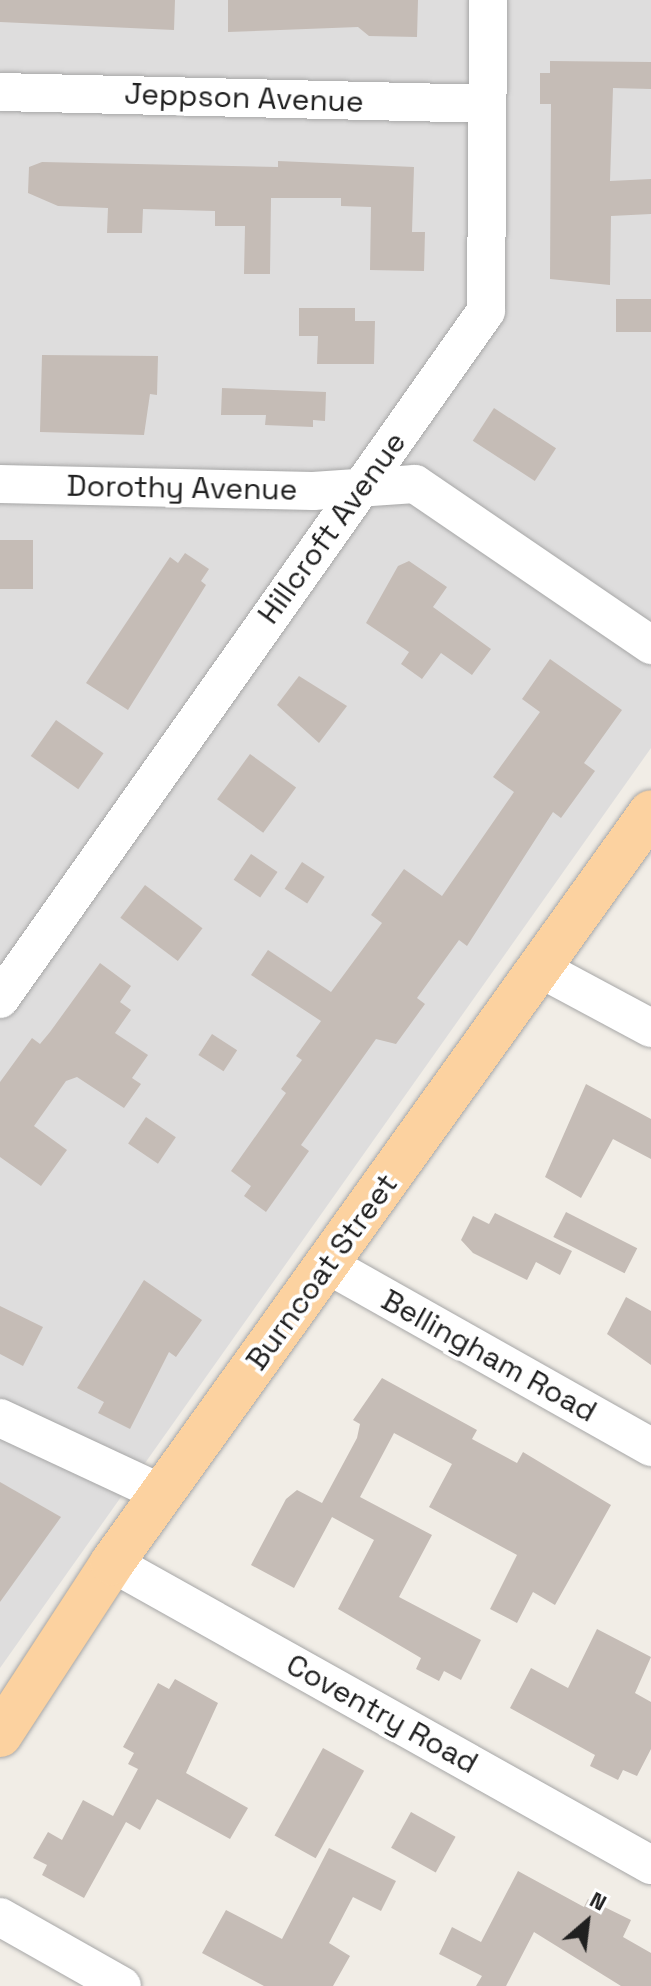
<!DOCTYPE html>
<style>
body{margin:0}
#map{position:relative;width:651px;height:1986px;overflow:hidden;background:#f1ede6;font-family:"Space Grotesk",sans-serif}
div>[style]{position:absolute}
.residential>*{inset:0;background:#dedddd}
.building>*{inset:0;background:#c5bcb6;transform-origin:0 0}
.roads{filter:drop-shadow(0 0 2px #a7a7a7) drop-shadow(0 0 2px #a7a7a7)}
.minor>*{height:38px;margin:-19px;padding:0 19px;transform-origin:19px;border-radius:19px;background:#fff}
.major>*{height:44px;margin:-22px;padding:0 22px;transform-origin:22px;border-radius:22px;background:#fcd2a0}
span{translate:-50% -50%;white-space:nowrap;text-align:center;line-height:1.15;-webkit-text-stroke:8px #fff;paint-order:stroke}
.street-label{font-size:30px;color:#202020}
.north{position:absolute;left:547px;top:1882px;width:80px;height:80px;-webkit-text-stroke:6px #fff;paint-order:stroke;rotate:28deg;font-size:22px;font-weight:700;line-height:32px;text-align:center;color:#202020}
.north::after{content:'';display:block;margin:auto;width:28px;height:36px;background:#202020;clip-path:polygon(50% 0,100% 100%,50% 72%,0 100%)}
</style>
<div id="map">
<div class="residential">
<i style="clip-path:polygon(0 0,651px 0,651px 748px,0 1668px)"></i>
</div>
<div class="building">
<i style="clip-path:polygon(0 0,175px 0,174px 30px,0 22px)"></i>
<i style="clip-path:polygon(228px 0,418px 0,417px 37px,369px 36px,358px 27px,228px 32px)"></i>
<i style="clip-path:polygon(550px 61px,651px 62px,651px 89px,613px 88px,610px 181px,651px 179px,651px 214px,611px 216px,610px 285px,550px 279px,551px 104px,540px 104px,540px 73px,550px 73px)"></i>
<i style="clip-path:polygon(278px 161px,414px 167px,412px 232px,425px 232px,424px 271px,370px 270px,371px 207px,341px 206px,341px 198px,271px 198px,270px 274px,244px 274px,245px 226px,215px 226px,215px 211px,143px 209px,142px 233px,107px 233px,108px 208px,58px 206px,28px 193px,29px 167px,42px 162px,278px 167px)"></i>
<i style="left:616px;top:299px;width:35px;height:33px"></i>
<i style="clip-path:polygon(299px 308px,355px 308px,355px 321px,375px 321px,374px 364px,317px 364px,318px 336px,299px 336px)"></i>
<i style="clip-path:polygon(42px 355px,158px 356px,157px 395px,150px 394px,144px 435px,40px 432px)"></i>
<i style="clip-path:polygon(222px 388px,326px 392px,325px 421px,313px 420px,313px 427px,265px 425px,266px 415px,221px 415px)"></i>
<i style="left:494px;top:408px;width:74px;height:39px;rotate:33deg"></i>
<i style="left:0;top:540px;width:33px;height:49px"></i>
<i style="clip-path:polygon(185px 553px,209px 569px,201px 581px,206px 585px,128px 710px,86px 683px,170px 557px,178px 563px)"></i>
<i style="clip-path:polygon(409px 561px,447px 587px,433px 607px,491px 649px,472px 675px,441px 653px,422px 679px,401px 664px,409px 652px,366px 623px,398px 566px)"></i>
<i style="clip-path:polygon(550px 659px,622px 710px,584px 763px,595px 771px,561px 818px,553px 812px,467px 946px,459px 940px,417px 998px,425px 1004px,396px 1044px,376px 1039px,301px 1145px,309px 1151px,266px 1212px,244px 1196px,251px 1186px,231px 1171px,286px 1093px,281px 1089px,302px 1060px,296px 1056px,321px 1021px,251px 975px,268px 950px,331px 992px,382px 923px,371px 915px,404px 869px,442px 896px,514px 792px,493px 777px,540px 712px,522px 699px)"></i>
<i style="clip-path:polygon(299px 676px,347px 706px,319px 743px,277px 705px)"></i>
<i style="left:56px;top:720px;width:58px;height:44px;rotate:35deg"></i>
<i style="left:250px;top:754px;width:57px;height:56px;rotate:36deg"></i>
<i style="left:251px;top:854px;width:32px;height:31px;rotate:34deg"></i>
<i style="left:302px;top:862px;width:27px;height:32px;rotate:33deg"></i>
<i style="left:145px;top:885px;width:72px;height:41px;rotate:37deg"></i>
<i style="clip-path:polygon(100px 963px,131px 986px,120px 1002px,131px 1010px,115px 1033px,148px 1055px,132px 1078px,141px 1084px,124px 1108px,77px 1077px,66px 1081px,34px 1126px,67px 1150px,41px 1186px,0 1157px,0 1082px,32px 1038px,40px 1044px,50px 1032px)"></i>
<i style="left:212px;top:1034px;width:30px;height:25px;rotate:33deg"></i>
<i style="clip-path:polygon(586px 1084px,651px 1119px,651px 1159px,613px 1139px,581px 1198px,545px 1177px)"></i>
<i style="left:146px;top:1117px;width:36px;height:32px;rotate:34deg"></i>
<i style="left:566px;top:1212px;width:80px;height:28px;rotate:27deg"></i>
<i style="clip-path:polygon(495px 1213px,572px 1251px,560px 1275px,536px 1262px,527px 1280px,473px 1253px,461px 1240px,473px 1216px,489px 1224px)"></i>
<i style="clip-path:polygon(144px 1280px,202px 1320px,176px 1357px,169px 1352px,130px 1429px,98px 1413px,104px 1402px,77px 1388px)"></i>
<i style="clip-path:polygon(626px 1297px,651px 1311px,651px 1365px,607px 1334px)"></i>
<i style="clip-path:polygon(0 1306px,43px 1327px,23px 1366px,0 1354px)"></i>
<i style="clip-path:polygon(382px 1378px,477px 1430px,472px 1439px,517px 1463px,523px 1452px,611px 1505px,555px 1605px,533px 1592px,517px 1623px,490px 1609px,517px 1555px,429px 1507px,452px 1464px,394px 1433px,360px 1497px,432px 1535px,399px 1597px,481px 1640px,461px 1680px,444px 1671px,439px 1681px,416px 1669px,421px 1658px,338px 1609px,374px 1540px,332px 1517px,294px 1588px,251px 1565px,286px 1499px,297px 1490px,322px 1503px,357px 1438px,360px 1424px,353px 1420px)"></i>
<i style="clip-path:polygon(0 1482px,61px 1517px,0 1602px)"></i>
<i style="clip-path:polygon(597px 1629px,651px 1657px,635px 1693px,651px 1702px,651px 1749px,637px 1776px,623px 1770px,618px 1780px,590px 1766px,595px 1755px,510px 1708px,531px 1668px,568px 1688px)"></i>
<i style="clip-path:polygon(175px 1679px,218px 1703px,186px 1773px,248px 1808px,230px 1839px,157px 1799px,140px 1830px,126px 1822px,84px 1898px,42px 1875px,47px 1865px,33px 1858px,48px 1832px,62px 1840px,83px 1800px,113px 1816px,138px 1769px,128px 1764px,134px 1753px,123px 1747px,158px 1683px,169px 1689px)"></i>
<i style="left:323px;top:1748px;width:47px;height:100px;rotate:29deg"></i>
<i style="left:411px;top:1812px;width:51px;height:41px;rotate:29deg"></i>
<i style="clip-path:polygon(329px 1848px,396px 1881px,381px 1911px,353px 1897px,329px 1943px,350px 1956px,333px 1986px,264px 1986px,202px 1953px,226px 1910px,282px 1939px)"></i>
<i style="clip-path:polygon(518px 1871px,584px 1907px,588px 1899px,631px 1920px,623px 1937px,651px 1953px,651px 1986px,621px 1986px,534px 1932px,506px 1986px,476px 1986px,482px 1976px,439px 1954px,452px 1927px,481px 1942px)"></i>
</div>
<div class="roads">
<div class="minor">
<i style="left:0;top:92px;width:487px;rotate:1.4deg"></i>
<i style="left:0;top:484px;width:313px;rotate:1.3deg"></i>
<i style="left:313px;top:491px;width:102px;rotate:-3.9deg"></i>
<i style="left:415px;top:484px;width:286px;rotate:34.3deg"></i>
<i style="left:539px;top:968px;width:127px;rotate:28.2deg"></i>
<i style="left:0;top:999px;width:842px;rotate:-54.76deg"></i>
<i style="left:486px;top:311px;width:311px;rotate:-89.6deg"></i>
<i style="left:328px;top:1265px;width:371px;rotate:29.4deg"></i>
<i style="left:0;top:1418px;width:180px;rotate:25deg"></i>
<i style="left:112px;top:1563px;width:618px;rotate:29.26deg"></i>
<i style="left:0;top:1917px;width:140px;rotate:29.5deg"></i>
</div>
<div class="major">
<i style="left:0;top:1735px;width:205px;rotate:-56.9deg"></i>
<i style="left:112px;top:1563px;width:924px;rotate:-54.33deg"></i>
</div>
</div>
<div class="street-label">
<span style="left:244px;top:98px;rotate:2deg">Jeppson Avenue</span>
<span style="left:182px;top:488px;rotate:1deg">Dorothy Avenue</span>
<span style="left:332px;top:528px;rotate:-54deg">Hillcroft Avenue</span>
<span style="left:322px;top:1272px;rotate:-54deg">Burncoat Street</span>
<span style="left:489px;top:1356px;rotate:29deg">Bellingham Road</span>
<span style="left:382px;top:1714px;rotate:29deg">Coventry Road</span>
</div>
<div class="north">N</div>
</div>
